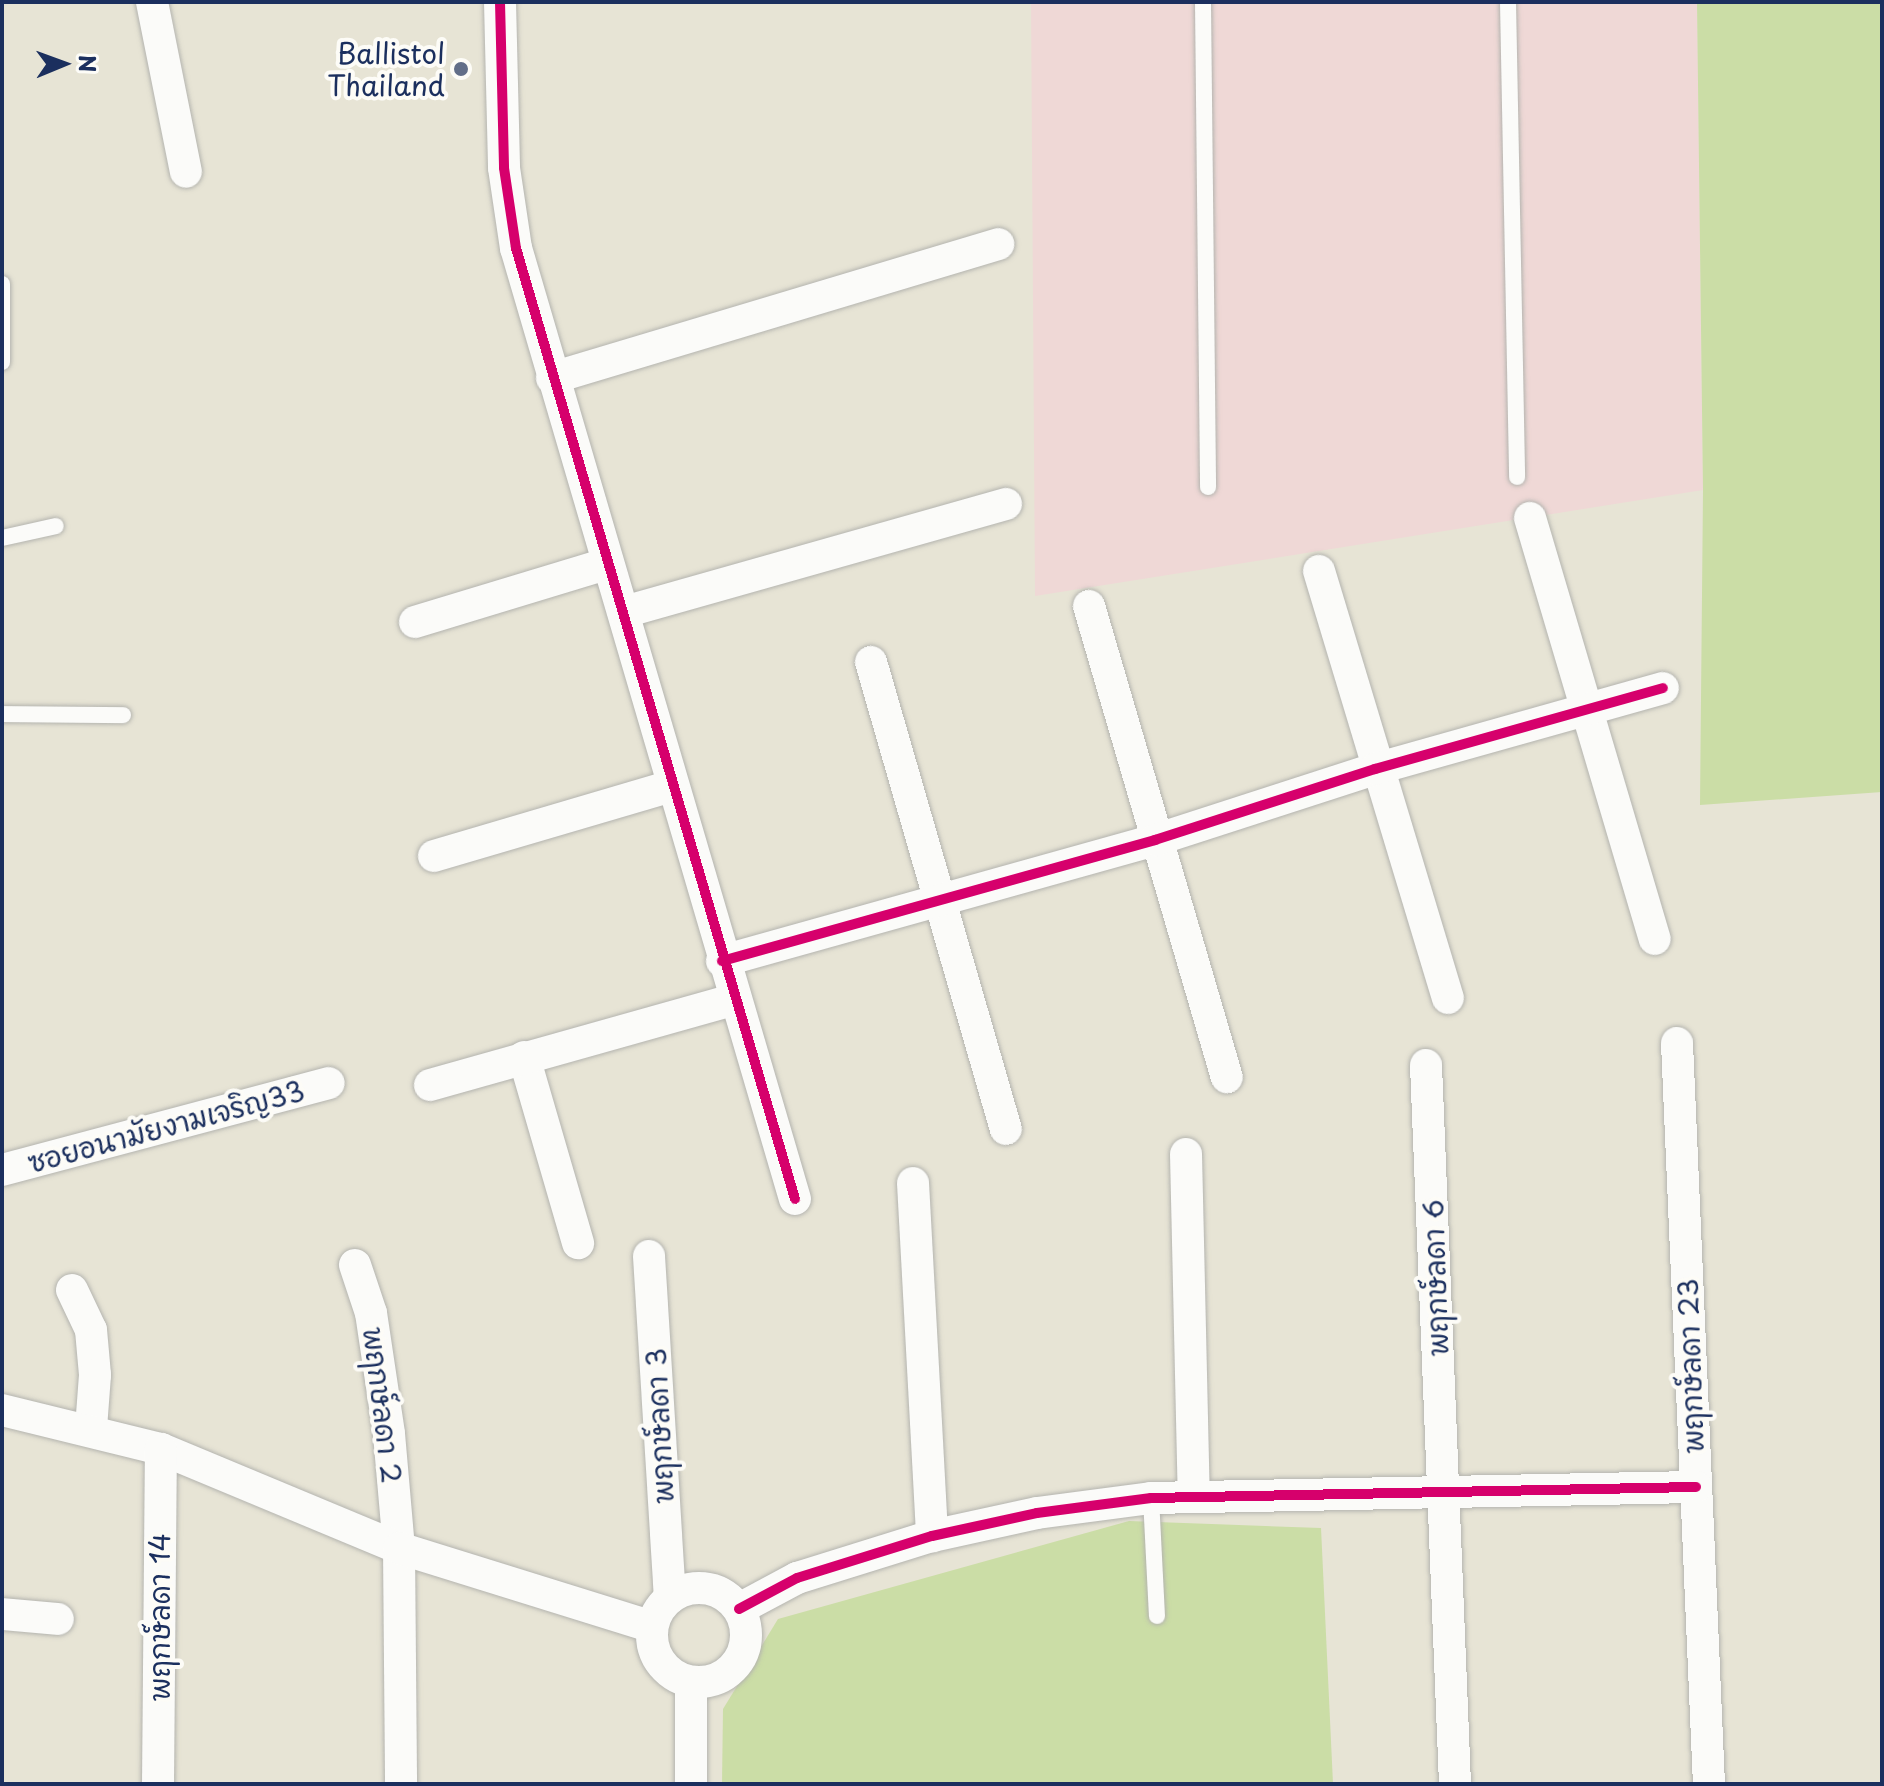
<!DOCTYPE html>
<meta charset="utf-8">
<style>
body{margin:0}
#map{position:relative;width:1884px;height:1786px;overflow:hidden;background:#e7e4d5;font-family:"Playpen Sans","Playpen Sans Thai",sans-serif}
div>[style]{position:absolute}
.built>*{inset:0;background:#efd8d6}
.green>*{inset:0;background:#cbdda6}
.roads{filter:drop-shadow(0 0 2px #b4b4af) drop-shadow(0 0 2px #b4b4af)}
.service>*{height:16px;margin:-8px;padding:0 8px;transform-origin:8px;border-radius:8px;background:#fbfbf9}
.minor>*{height:32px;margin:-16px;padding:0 16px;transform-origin:16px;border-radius:16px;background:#fbfbf9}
.minor>.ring{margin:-16px;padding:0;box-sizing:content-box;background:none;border:32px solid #fbfbf9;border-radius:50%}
.cycleway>*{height:10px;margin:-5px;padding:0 5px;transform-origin:5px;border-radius:5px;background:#d6006c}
.dots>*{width:22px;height:22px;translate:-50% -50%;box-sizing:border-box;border:4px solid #fdfcf7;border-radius:50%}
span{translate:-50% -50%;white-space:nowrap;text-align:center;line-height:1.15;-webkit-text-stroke:8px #fdfcf7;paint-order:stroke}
.poi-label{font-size:28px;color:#1b2f5e}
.right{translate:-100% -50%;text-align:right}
.street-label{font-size:28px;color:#1b2f5e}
.frame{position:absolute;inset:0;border:4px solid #1b2f5e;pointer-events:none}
.north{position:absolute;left:24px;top:24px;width:80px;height:80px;-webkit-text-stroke:6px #fdfcf7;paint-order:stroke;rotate:89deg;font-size:22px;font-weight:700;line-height:32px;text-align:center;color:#1b2f5e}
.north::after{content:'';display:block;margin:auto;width:28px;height:36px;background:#1b2f5e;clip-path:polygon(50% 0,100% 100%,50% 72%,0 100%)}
</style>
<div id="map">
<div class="built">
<i style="clip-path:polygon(1031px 2px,1697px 2px,1703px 490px,1035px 596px)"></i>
</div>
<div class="green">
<i style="clip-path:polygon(1697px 2px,1882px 2px,1882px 792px,1700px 805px,1703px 490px)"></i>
<i style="clip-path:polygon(1129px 1521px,1321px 1528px,1333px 1784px,722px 1784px,723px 1709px,778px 1619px)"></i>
</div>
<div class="roads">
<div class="service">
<i style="left:1203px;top:2px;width:485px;rotate:89.4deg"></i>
<i style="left:1508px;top:2px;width:475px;rotate:88.9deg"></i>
<i style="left:2px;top:284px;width:78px;rotate:90deg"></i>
<i style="left:2px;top:538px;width:55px;rotate:-12.5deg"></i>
<i style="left:2px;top:714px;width:121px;rotate:0.5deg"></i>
<i style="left:1151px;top:1498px;width:118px;rotate:87.1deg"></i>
</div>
<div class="minor">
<i style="left:152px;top:2px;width:173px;rotate:78.7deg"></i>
<i style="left:500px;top:2px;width:166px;rotate:88.6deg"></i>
<i style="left:504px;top:168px;width:81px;rotate:81.5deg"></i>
<i style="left:516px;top:248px;width:991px;rotate:73.65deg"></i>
<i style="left:552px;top:378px;width:466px;rotate:-16.7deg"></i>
<i style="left:1530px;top:518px;width:439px;rotate:73.5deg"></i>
<i style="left:1319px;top:571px;width:446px;rotate:73.2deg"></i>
<i style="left:1089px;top:606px;width:491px;rotate:73.7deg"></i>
<i style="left:624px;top:612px;width:397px;rotate:-15.8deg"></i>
<i style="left:415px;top:622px;width:200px;rotate:-16.9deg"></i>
<i style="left:871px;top:662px;width:486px;rotate:73.9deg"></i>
<i style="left:434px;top:856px;width:248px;rotate:-16.4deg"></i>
<i style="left:722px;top:961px;width:450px;rotate:-15.6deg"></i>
<i style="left:1155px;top:840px;width:231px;rotate:-17.9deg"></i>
<i style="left:1375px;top:769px;width:299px;rotate:-15.7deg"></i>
<i style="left:1677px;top:1043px;width:742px;rotate:87.53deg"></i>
<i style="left:524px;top:1057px;width:194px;rotate:73.8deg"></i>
<i style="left:1426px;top:1065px;width:720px;rotate:87.69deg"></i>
<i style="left:430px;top:1085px;width:317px;rotate:-15.7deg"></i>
<i style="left:1186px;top:1154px;width:340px;rotate:88.7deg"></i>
<i style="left:2px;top:1170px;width:338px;rotate:-14.9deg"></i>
<i style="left:913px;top:1183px;width:354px;rotate:86.9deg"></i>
<i style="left:649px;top:1256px;width:342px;rotate:86.5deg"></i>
<i style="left:355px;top:1265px;width:51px;rotate:71.6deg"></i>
<i style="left:371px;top:1313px;width:122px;rotate:81.5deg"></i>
<i style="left:389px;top:1434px;width:114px;rotate:85deg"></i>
<i style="left:399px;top:1548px;width:236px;rotate:89.5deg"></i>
<i style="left:72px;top:1290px;width:44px;rotate:64.6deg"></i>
<i style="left:91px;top:1330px;width:45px;rotate:84.9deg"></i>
<i style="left:95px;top:1375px;width:53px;rotate:94.3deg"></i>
<i style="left:2px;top:1410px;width:164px;rotate:13.8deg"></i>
<i style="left:161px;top:1449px;width:258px;rotate:22.6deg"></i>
<i style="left:399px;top:1548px;width:265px;rotate:17.3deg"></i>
<i class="ring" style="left:652px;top:1588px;width:62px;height:62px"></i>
<i style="left:739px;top:1609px;width:66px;rotate:-28.1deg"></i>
<i style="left:797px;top:1578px;width:141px;rotate:-17.3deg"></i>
<i style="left:932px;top:1536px;width:107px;rotate:-12.4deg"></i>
<i style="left:1037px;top:1513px;width:115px;rotate:-7.5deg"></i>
<i style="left:1151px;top:1498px;width:545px;rotate:-1.16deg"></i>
<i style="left:2px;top:1614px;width:56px;rotate:5.1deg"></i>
<i style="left:691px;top:1682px;width:102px;rotate:90deg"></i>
<i style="left:158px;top:1784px;width:335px;rotate:-89.5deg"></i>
</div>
</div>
<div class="cycleway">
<i style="left:500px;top:2px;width:166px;rotate:88.6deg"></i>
<i style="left:504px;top:168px;width:81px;rotate:81.5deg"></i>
<i style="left:516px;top:248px;width:991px;rotate:73.65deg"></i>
<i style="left:722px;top:961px;width:450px;rotate:-15.6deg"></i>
<i style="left:1155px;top:840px;width:231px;rotate:-17.9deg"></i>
<i style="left:1375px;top:769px;width:299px;rotate:-15.7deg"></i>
<i style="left:739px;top:1609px;width:66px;rotate:-28.1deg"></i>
<i style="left:797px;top:1578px;width:141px;rotate:-17.3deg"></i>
<i style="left:932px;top:1536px;width:107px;rotate:-12.4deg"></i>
<i style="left:1037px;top:1513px;width:115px;rotate:-7.5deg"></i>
<i style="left:1151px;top:1498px;width:545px;rotate:-1.16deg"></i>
</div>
<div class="dots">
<i style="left:461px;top:69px;background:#626e88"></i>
</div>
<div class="poi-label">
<span class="right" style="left:445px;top:69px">Ballistol<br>Thailand</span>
</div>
<div class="street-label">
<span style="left:166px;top:1126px;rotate:-15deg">ซอยอนามัยงามเจริญ33</span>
<span style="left:1435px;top:1278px;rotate:-92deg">พฤกษ์ลดา 6</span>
<span style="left:1690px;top:1366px;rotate:-92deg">พฤกษ์ลดา 23</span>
<span style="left:383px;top:1405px;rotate:83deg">พฤกษ์ลดา 2</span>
<span style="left:659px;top:1426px;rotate:-93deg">พฤกษ์ลดา 3</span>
<span style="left:159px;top:1617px;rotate:-90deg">พฤกษ์ลดา 14</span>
</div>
<div class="frame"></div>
<div class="north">N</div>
</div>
